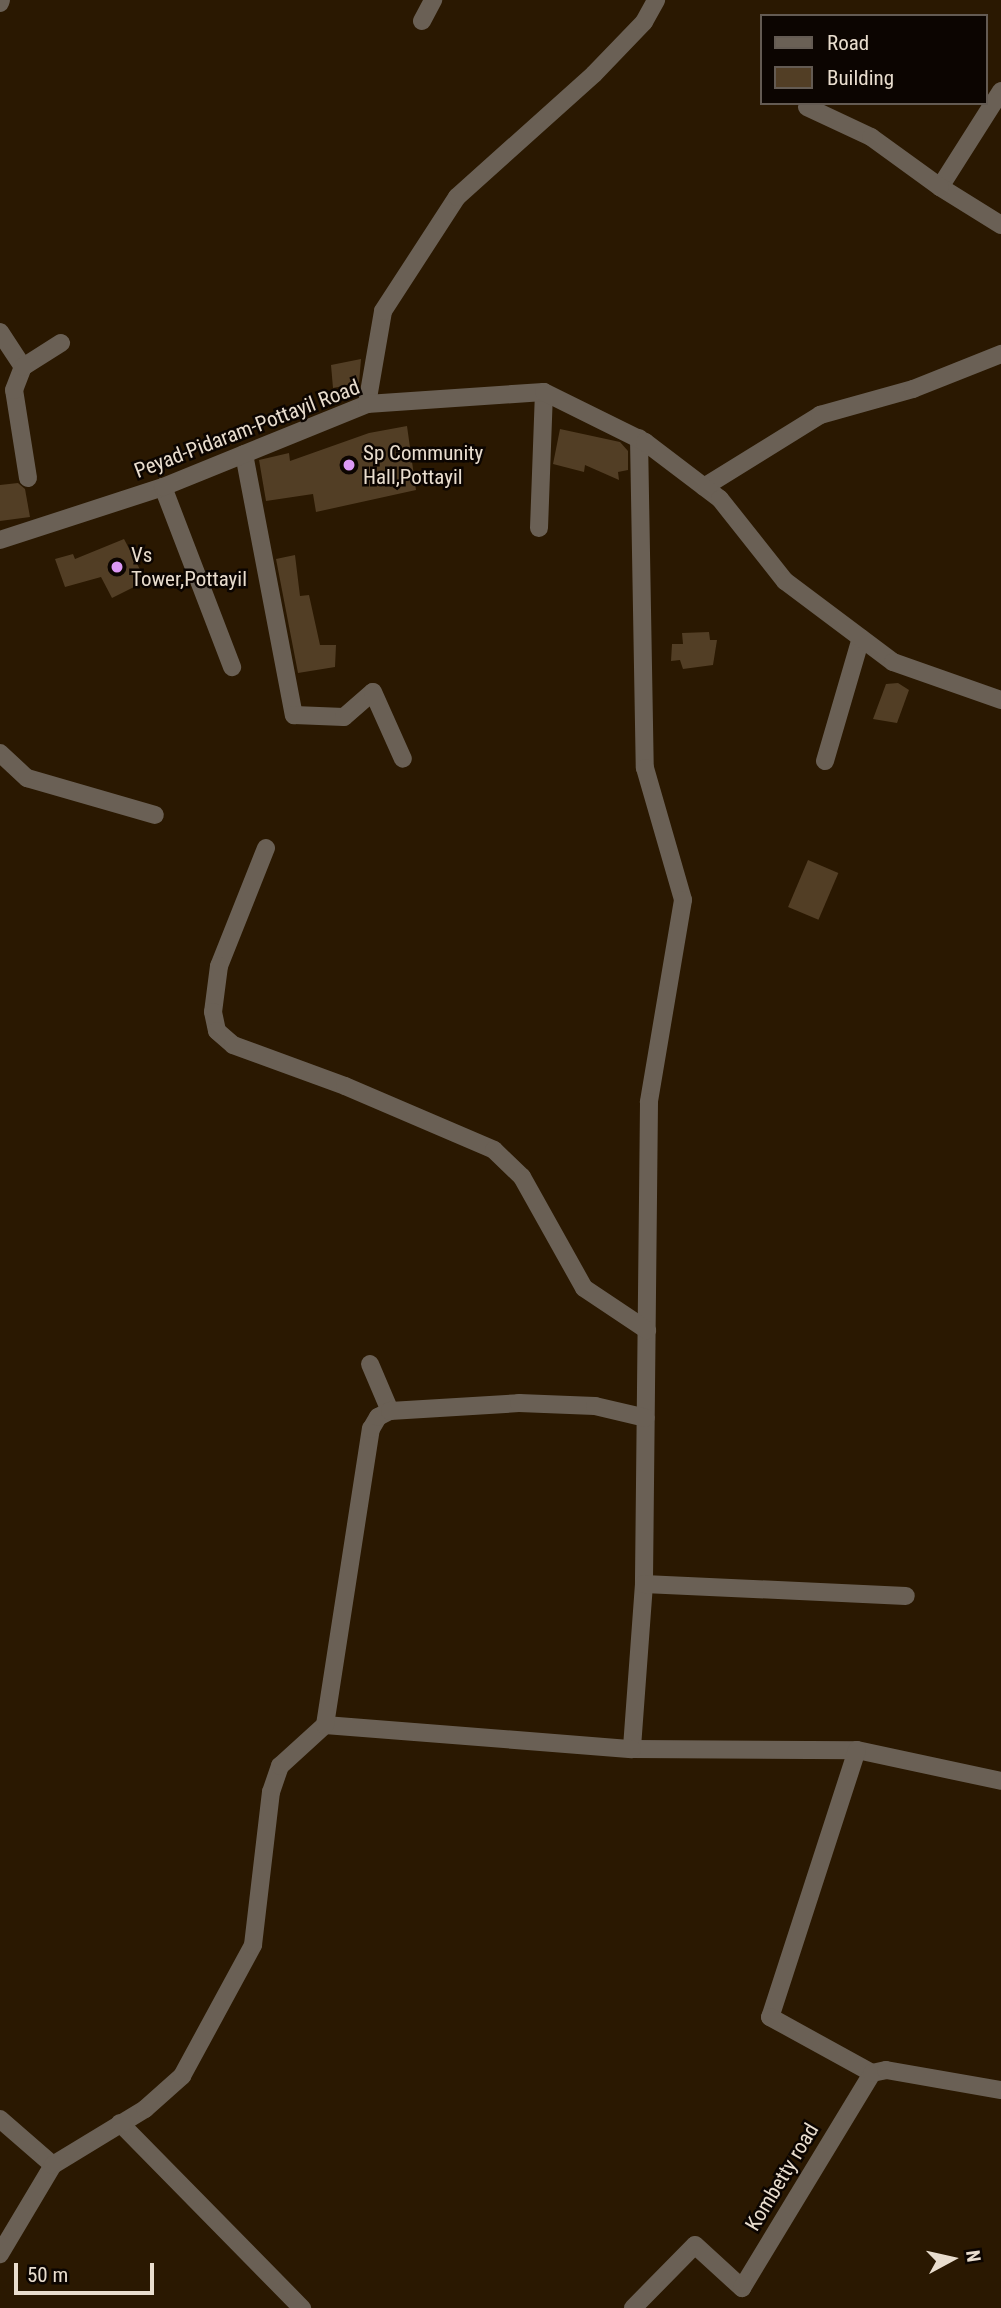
<!DOCTYPE html>
<style>
body{margin:0}
#map{position:relative;width:1001px;height:2308px;overflow:hidden;background:#2a1801;font-family:"Roboto Condensed",sans-serif}
div>[style]{position:absolute}
.building>*{inset:0;background:#523e25;transform-origin:0 0}
.minor>*{height:18px;margin:-9px;padding:0 9px;transform-origin:9px;border-radius:9px;background:#6a6055}
.tertiary>*{height:18px;margin:-9px;padding:0 9px;transform-origin:9px;border-radius:9px;background:#6a6055}
.dots>*{width:19px;height:19px;translate:-50% -50%;box-sizing:border-box;border:4px solid #0c0501;border-radius:50%}
span{translate:-50% -50%;white-space:nowrap;text-align:center;line-height:1.15;-webkit-text-stroke:5px #0c0501;paint-order:stroke}
.street-label{font-size:21px;color:#e9ddce}
.poi-label{font-size:21px;color:#e9ddce}
.left{translate:0 -50%;text-align:left}
.legend{position:absolute;left:760px;top:14px;width:228px;height:91px;box-sizing:border-box;background:#0c0501;border:2px solid #645b53;margin:0;padding:9px 12px;list-style:none;font-size:21px;color:#e9ddce}
.legend li{display:flex;align-items:center;gap:14px;height:35px}
.legend b{width:35px;border:2px solid #645b53}
.north{position:absolute;left:917px;top:2224px;width:70px;height:70px;-webkit-text-stroke:5px #0c0501;paint-order:stroke;rotate:82deg;font-size:19px;font-weight:700;line-height:28px;text-align:center;color:#e9ddce}
.north::after{content:'';display:block;margin:auto;width:24px;height:32px;background:#e9ddce;clip-path:polygon(50% 0,100% 100%,50% 72%,0 100%)}
.scale{position:absolute;left:14px;top:2263px;width:140px;height:32px;box-sizing:border-box;border:4px solid #e9ddce;border-top:0;padding-left:9px;font-size:21px;line-height:24px;white-space:nowrap;color:#e9ddce;-webkit-text-stroke:5px #0c0501;paint-order:stroke}
</style>
<div id="map">
<div class="building">
<i style="clip-path:polygon(361px 359px,359px 383px,333px 388px,331px 365px)"></i>
<i style="clip-path:polygon(407px 426px,416px 490px,316px 512px,313px 494px,266px 501px,259px 460px,289px 453px,290px 461px,369px 433px)"></i>
<i style="clip-path:polygon(560px 429px,620px 442px,628px 451px,628px 470px,618px 472px,619px 480px,585px 465px,584px 472px,553px 464px)"></i>
<i style="clip-path:polygon(18px 483px,25px 489px,30px 517px,0 521px,0 485px)"></i>
<i style="clip-path:polygon(124px 539px,146px 581px,112px 598px,101px 577px,65px 587px,55px 559px,73px 554px,75px 559px)"></i>
<i style="clip-path:polygon(295px 555px,300px 596px,309px 595px,320px 645px,336px 645px,335px 667px,298px 673px,276px 559px)"></i>
<i style="clip-path:polygon(709px 632px,710px 640px,717px 640px,713px 665px,683px 669px,680px 660px,671px 661px,672px 644px,683px 644px,682px 633px)"></i>
<i style="clip-path:polygon(898px 683px,909px 690px,897px 723px,873px 719px,886px 684px)"></i>
<i style="left:808px;top:860px;width:33px;height:51px;rotate:23deg"></i>
</div>
<div class="minor">
<i style="left:0;top:3px;width:3px;rotate:-72deg"></i>
<i style="left:422px;top:21px;width:24px;rotate:-62deg"></i>
<i style="left:1001px;top:91px;width:114px;rotate:122.4deg"></i>
<i style="left:940px;top:187px;width:72px;rotate:31.9deg"></i>
<i style="left:807px;top:107px;width:71px;rotate:25.1deg"></i>
<i style="left:871px;top:137px;width:85px;rotate:35.9deg"></i>
<i style="left:0;top:332px;width:42px;rotate:56.7deg"></i>
<i style="left:367px;top:404px;width:94px;rotate:-80.2deg"></i>
<i style="left:383px;top:311px;width:136px;rotate:-57deg"></i>
<i style="left:457px;top:197px;width:184px;rotate:-41.9deg"></i>
<i style="left:594px;top:74px;width:72px;rotate:-46.1deg"></i>
<i style="left:644px;top:22px;width:25px;rotate:-61deg"></i>
<i style="left:639px;top:438px;width:330px;rotate:89deg"></i>
<i style="left:645px;top:768px;width:137px;rotate:73.9deg"></i>
<i style="left:683px;top:900px;width:205px;rotate:99.6deg"></i>
<i style="left:649px;top:1102px;width:482px;rotate:90.6deg"></i>
<i style="left:644px;top:1584px;width:165px;rotate:94.2deg"></i>
<i style="left:632px;top:1749px;width:225px;rotate:0.3deg"></i>
<i style="left:857px;top:1750px;width:147px;rotate:12.1deg"></i>
<i style="left:244px;top:454px;width:266px;rotate:79.2deg"></i>
<i style="left:294px;top:715px;width:50px;rotate:2.3deg"></i>
<i style="left:344px;top:717px;width:38px;rotate:-41deg"></i>
<i style="left:373px;top:692px;width:73px;rotate:65.9deg"></i>
<i style="left:28px;top:478px;width:89px;rotate:-99deg"></i>
<i style="left:14px;top:390px;width:25px;rotate:-69deg"></i>
<i style="left:23px;top:367px;width:45px;rotate:-32.3deg"></i>
<i style="left:163px;top:487px;width:193px;rotate:69deg"></i>
<i style="left:704px;top:487px;width:137px;rotate:-31.8deg"></i>
<i style="left:820px;top:415px;width:97px;rotate:-15.6deg"></i>
<i style="left:913px;top:389px;width:95px;rotate:-21.7deg"></i>
<i style="left:539px;top:528px;width:136px;rotate:-87.9deg"></i>
<i style="left:0;top:753px;width:37px;rotate:43deg"></i>
<i style="left:27px;top:778px;width:133px;rotate:16.1deg"></i>
<i style="left:825px;top:761px;width:128px;rotate:-73.7deg"></i>
<i style="left:266px;top:848px;width:127px;rotate:111.7deg"></i>
<i style="left:219px;top:966px;width:46px;rotate:97.4deg"></i>
<i style="left:213px;top:1012px;width:19px;rotate:78deg"></i>
<i style="left:217px;top:1031px;width:21px;rotate:41deg"></i>
<i style="left:233px;top:1045px;width:119px;rotate:20.1deg"></i>
<i style="left:345px;top:1086px;width:162px;rotate:23.2deg"></i>
<i style="left:494px;top:1150px;width:39px;rotate:44deg"></i>
<i style="left:522px;top:1177px;width:127px;rotate:60.8deg"></i>
<i style="left:584px;top:1288px;width:76px;rotate:33.7deg"></i>
<i style="left:370px;top:1364px;width:51px;rotate:66.9deg"></i>
<i style="left:644px;top:1584px;width:262px;rotate:2.6deg"></i>
<i style="left:325px;top:1725px;width:308px;rotate:4.5deg"></i>
<i style="left:857px;top:1750px;width:281px;rotate:108deg"></i>
<i style="left:770px;top:2017px;width:116px;rotate:28.8deg"></i>
<i style="left:0;top:2119px;width:70px;rotate:41deg"></i>
<i style="left:53px;top:2165px;width:104px;rotate:120.8deg"></i>
<i style="left:120px;top:2123px;width:260px;rotate:45.5deg"></i>
<i style="left:53px;top:2165px;width:108px;rotate:-31.3deg"></i>
<i style="left:145px;top:2109px;width:50px;rotate:-41.7deg"></i>
<i style="left:182px;top:2076px;width:149px;rotate:-61.5deg"></i>
<i style="left:253px;top:1945px;width:154px;rotate:-83.3deg"></i>
<i style="left:271px;top:1792px;width:28px;rotate:-71deg"></i>
<i style="left:280px;top:1766px;width:61px;rotate:-42.3deg"></i>
<i style="left:325px;top:1725px;width:300px;rotate:-81.2deg"></i>
<i style="left:371px;top:1429px;width:14px;rotate:-60deg"></i>
<i style="left:378px;top:1417px;width:13px;rotate:-27deg"></i>
<i style="left:390px;top:1411px;width:129px;rotate:-3.5deg"></i>
<i style="left:519px;top:1403px;width:76px;rotate:2.3deg"></i>
<i style="left:595px;top:1406px;width:52px;rotate:13.2deg"></i>
</div>
<div class="tertiary">
<i style="left:0;top:540px;width:171px;rotate:-18deg"></i>
<i style="left:163px;top:487px;width:220px;rotate:-22.1deg"></i>
<i style="left:367px;top:404px;width:177px;rotate:-3.9deg"></i>
<i style="left:544px;top:392px;width:113px;rotate:26.3deg"></i>
<i style="left:645px;top:442px;width:94px;rotate:37.2deg"></i>
<i style="left:720px;top:499px;width:105px;rotate:51.6deg"></i>
<i style="left:785px;top:581px;width:135px;rotate:36.9deg"></i>
<i style="left:893px;top:662px;width:114px;rotate:19.4deg"></i>
<i style="left:633px;top:2308px;width:88px;rotate:-45.5deg"></i>
<i style="left:695px;top:2245px;width:64px;rotate:42.5deg"></i>
<i style="left:742px;top:2288px;width:251px;rotate:-58.8deg"></i>
<i style="left:872px;top:2073px;width:14px;rotate:-12deg"></i>
<i style="left:886px;top:2070px;width:117px;rotate:9.9deg"></i>
</div>
<div class="dots">
<i style="left:349px;top:465px;background:#dc99f5"></i>
<i style="left:117px;top:567px;background:#dc99f5"></i>
</div>
<div class="street-label">
<span style="left:247px;top:429px;rotate:-21deg">Peyad-Pidaram-Pottayil Road</span>
<span style="left:782px;top:2177px;rotate:-59deg">Kombetty road</span>
</div>
<div class="poi-label">
<span class="left" style="left:363px;top:465px">Sp Community<br>Hall,Pottayil</span>
<span class="left" style="left:131px;top:567px">Vs<br>Tower,Pottayil</span>
</div>
<ul class="legend">
<li><b style="height:9px;background:#6a6055"></b>Road</li>
<li><b style="height:19px;background:#523e25"></b>Building</li>
</ul>
<div class="north">N</div>
<div class="scale">50 m</div>
</div>
